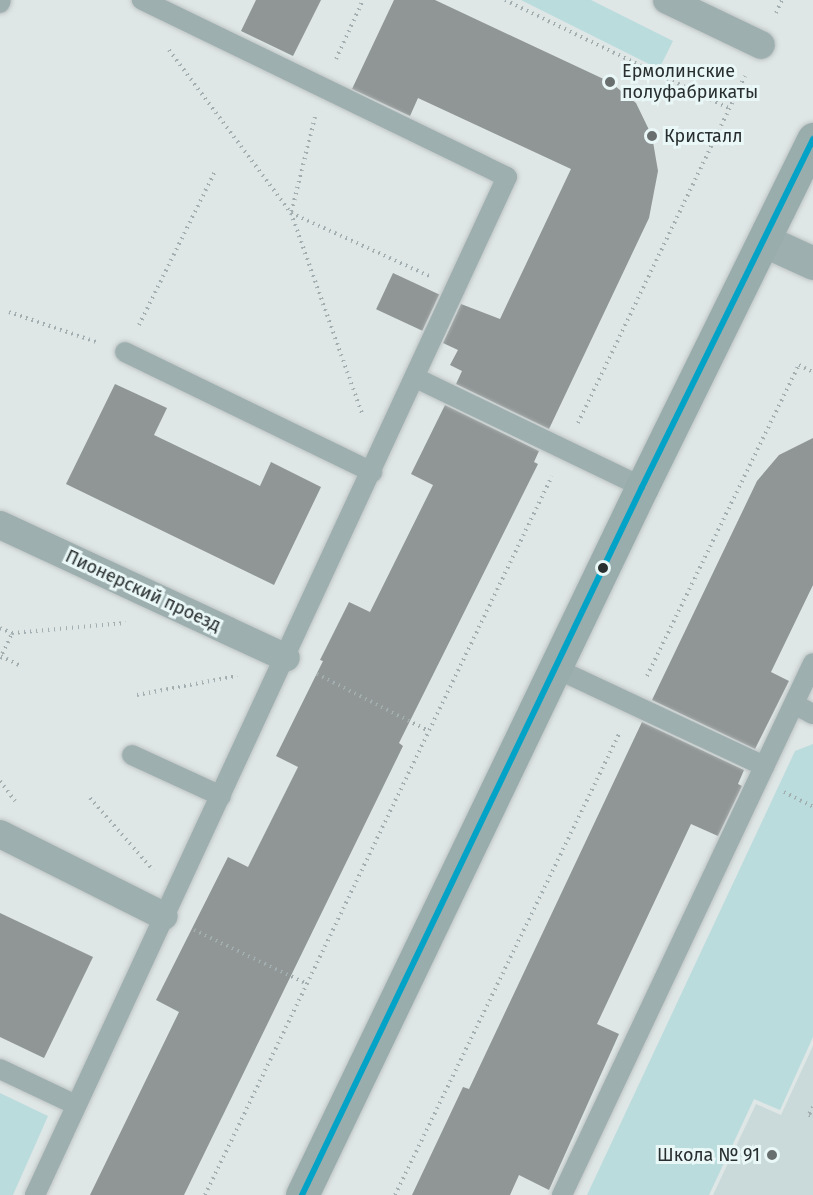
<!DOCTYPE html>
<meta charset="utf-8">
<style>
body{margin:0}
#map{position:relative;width:813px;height:1195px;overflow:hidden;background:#dfe6e6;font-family:"Fira Sans",sans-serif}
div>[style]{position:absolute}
.built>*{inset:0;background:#cad9d9}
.green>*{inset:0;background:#bbdcdd}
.building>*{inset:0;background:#909595;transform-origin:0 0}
.path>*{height:4px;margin-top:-2px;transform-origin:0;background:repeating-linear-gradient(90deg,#a2aeaf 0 1.5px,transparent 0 6px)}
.roads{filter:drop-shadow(0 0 2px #bfc4c4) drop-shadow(0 0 2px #bfc4c4)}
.service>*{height:20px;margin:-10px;padding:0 10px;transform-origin:10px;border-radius:10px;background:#9eafb0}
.pedestrian>*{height:28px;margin:-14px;padding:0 14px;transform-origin:14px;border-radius:14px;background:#9eafb0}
.minor>*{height:33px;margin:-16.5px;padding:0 16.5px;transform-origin:16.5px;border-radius:16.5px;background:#9eafb0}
.secondary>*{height:33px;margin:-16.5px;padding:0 16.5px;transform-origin:16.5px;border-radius:16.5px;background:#99adad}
.bus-1>*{height:6px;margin:-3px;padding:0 3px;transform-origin:3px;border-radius:3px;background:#02a3c6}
.dots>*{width:16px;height:16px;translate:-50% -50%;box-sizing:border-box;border:3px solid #e9f7f7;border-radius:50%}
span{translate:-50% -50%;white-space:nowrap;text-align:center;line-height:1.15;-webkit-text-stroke:6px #e9f7f7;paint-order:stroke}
.poi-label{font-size:18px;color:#292e2e}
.left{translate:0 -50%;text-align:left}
.right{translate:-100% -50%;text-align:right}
.street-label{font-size:18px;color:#292e2e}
</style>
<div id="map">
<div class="built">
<i style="clip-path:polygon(813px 1046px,813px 1195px,713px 1195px,756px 1104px,781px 1115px)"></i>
</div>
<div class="green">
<i style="clip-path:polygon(521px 0,591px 0,673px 41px,659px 69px)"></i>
<i style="clip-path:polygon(813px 744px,813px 1037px,780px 1110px,754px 1099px,709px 1195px,587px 1195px,795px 751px)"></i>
<i style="clip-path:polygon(0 1093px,48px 1116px,13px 1195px,0 1195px)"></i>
</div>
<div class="building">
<i style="clip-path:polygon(256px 0,321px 0,293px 56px,241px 31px)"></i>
<i style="clip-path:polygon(394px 0,435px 0,610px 82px,636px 103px,652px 136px,658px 171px,649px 218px,549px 429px,456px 384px,462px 371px,450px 365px,458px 350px,443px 343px,461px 304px,500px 319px,571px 169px,418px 98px,410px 116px,352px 89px)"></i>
<i style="left:393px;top:273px;width:51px;height:40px;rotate:25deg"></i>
<i style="clip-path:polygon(115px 384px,167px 408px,154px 435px,260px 486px,271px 462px,321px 487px,274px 585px,66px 484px)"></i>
<i style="clip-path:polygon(445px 405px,539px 451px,534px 462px,538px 464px,399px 743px,403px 746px,184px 1195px,90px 1195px,179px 1012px,156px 1000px,228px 857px,248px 867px,298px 767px,276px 756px,323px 661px,320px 660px,349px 602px,370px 612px,433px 485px,411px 474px)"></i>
<i style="clip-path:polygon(813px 438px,813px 585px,771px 672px,789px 681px,755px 749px,652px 700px,757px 481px,779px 455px)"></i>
<i style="clip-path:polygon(642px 722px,744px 770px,738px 784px,742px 786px,718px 836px,691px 824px,597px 1024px,619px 1034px,549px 1190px,519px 1175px,510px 1195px,412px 1195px,463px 1087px,469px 1089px)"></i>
<i style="clip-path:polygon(0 913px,93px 957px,44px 1058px,0 1037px)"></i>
</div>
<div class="path">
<i style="left:505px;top:0;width:250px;rotate:25.8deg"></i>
<i style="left:776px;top:13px;width:14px;rotate:-65deg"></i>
<i style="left:169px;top:50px;width:204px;rotate:53.2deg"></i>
<i style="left:291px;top:213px;width:212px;rotate:70.5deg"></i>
<i style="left:336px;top:59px;width:65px;rotate:-65.4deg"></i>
<i style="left:315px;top:117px;width:99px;rotate:104deg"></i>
<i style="left:291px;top:213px;width:152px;rotate:24.5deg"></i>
<i style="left:9px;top:312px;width:92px;rotate:19deg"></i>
<i style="left:139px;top:325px;width:172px;rotate:-63.7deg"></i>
<i style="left:578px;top:423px;width:385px;rotate:-64.3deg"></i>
<i style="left:0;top:628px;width:13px;rotate:23deg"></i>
<i style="left:12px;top:633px;width:114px;rotate:-5deg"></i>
<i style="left:1px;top:656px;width:20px;rotate:27deg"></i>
<i style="left:0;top:659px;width:29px;rotate:-65deg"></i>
<i style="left:317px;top:674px;width:126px;rotate:27deg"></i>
<i style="left:647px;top:676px;width:346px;rotate:-64deg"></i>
<i style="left:799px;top:365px;width:16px;rotate:27deg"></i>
<i style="left:137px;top:695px;width:102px;rotate:-10.8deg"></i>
<i style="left:0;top:781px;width:25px;rotate:53deg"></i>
<i style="left:784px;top:792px;width:33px;rotate:27deg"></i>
<i style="left:90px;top:798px;width:96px;rotate:48.8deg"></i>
<i style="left:194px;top:930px;width:125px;rotate:25.5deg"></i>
<i style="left:813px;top:1107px;width:9px;rotate:117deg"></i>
<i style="left:809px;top:1115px;width:4px;rotate:27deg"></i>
<i style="left:205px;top:1195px;width:798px;rotate:-64.24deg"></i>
<i style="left:395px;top:1195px;width:515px;rotate:-64.08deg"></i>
</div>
<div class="roads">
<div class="service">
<i style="left:0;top:3px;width:3px;rotate:-72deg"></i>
<i style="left:125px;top:352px;width:275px;rotate:25.9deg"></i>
<i style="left:416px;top:378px;width:251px;rotate:25.7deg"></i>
<i style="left:557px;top:669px;width:229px;rotate:25.1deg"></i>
<i style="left:794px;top:704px;width:21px;rotate:28deg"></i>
<i style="left:132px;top:755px;width:98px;rotate:24.7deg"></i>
<i style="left:0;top:1069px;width:84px;rotate:25.3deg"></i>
<i style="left:35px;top:1195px;width:1122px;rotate:-65.13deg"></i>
<i style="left:507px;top:177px;width:406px;rotate:-154.1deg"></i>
<i style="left:562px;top:1195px;width:588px;rotate:-64.74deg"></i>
</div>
<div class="pedestrian">
<i style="left:667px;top:0;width:104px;rotate:25.6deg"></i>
<i style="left:0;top:525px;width:315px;rotate:24.9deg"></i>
<i style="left:0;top:834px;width:183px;rotate:26.6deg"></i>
</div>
<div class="minor">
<i style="left:765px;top:241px;width:53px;rotate:24.6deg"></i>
</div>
<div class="secondary">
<i style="left:302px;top:1195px;width:785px;rotate:-64.35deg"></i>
<i style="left:642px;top:487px;width:388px;rotate:-63.8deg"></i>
</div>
</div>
<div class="bus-1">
<i style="left:302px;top:1195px;width:785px;rotate:-64.35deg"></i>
<i style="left:642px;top:487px;width:388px;rotate:-63.8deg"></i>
</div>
<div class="dots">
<i style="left:610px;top:82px;background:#696e6e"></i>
<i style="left:652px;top:136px;background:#696e6e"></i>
<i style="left:603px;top:568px;background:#292e2e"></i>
<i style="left:772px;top:1155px;background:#696e6e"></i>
</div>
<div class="poi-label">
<span class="left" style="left:622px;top:82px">Ермолинские<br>полуфабрикаты</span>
<span class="left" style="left:664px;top:136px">Кристалл</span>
<span class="right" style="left:760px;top:1155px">Школа № 91</span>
</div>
<div class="street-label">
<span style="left:143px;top:591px;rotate:25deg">Пионерский проезд</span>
</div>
</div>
